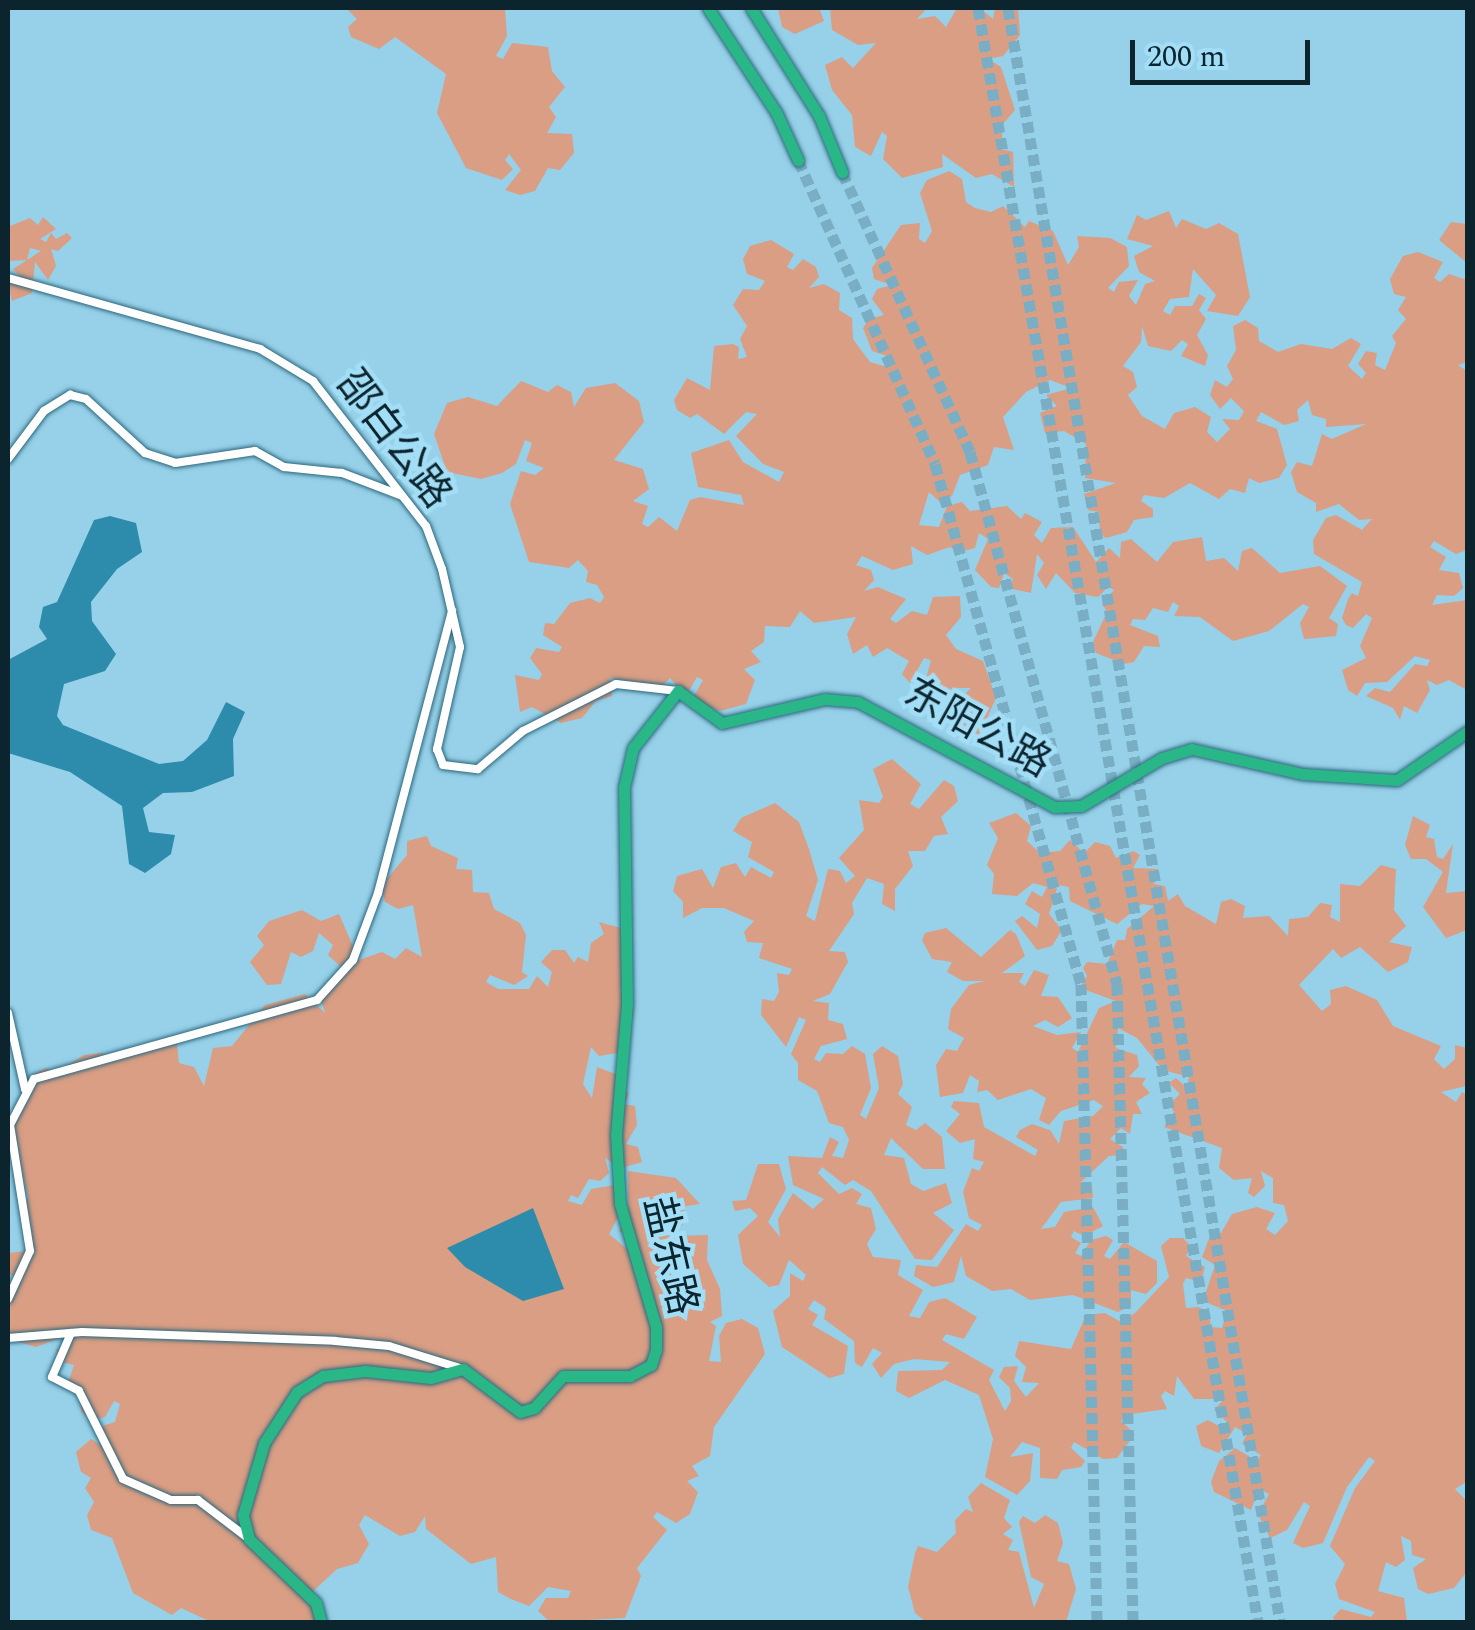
<!DOCTYPE html>
<meta charset="utf-8">
<style>
body{margin:0}
#map{position:relative;width:1475px;height:1630px;overflow:hidden;background:#96d1e9;font-family:Spectral,"Noto Sans SC",serif}
div>[style]{position:absolute}
.green>*{inset:0;background:#d99e84}
.water>*{inset:0;background:#2d8bab}
.highway-tunnel>*{height:11px;margin-top:-5.5px;transform-origin:0;background:repeating-linear-gradient(90deg,#7aaec4 0 11px,transparent 0 16.5px)}
.roads{filter:drop-shadow(0 0 2px #2d677d) drop-shadow(0 0 2px #2d677d)}
.minor>*{height:8px;margin:-4px;padding:0 4px;transform-origin:4px;border-radius:4px;background:#fff}
.highway>*{height:11px;margin:-5.5px;padding:0 5.5px;transform-origin:5.5px;border-radius:5.5px;background:#29b788}
span{translate:-50% -50%;white-space:nowrap;text-align:center;line-height:1.15;-webkit-text-stroke:9px #a3def7;paint-order:stroke}
.street-label{font-size:40px;color:#0c242e}
.frame{position:absolute;inset:0;border:10px solid #0c242e;pointer-events:none}
.scale{position:absolute;left:1130px;top:40px;width:180px;height:45px;box-sizing:border-box;border:5px solid #0c242e;border-top:0;padding-left:12px;font-size:30px;line-height:35px;white-space:nowrap;color:#0c242e;-webkit-text-stroke:8px #a3def7;paint-order:stroke}
</style>
<div id="map">
<div class="green">
<i style="clip-path:polygon(346px 8px,505px 9px,507px 36px,496px 56px,503px 59px,512px 43px,548px 47px,552px 71px,565px 87px,549px 107px,556px 117px,547px 133px,572px 134px,574px 153px,560px 170px,548px 168px,535px 191px,520px 195px,505px 190px,521px 170px,509px 154px,505px 160px,513px 169px,502px 180px,466px 168px,437px 113px,446px 74px,395px 37px,379px 49px,351px 37px,348px 27px,357px 19px)"></i>
<i style="clip-path:polygon(778px 8px,819px 8px,824px 21px,795px 34px,782px 27px)"></i>
<i style="clip-path:polygon(830px 8px,927px 8px,917px 19px,935px 16px,946px 27px,957px 8px,980px 8px,993px 19px,995px 8px,1018px 8px,1020px 35px,1003px 56px,988px 59px,1001px 67px,1015px 110px,1003px 124px,1001px 149px,1013px 152px,1014px 187px,992px 174px,976px 178px,942px 154px,943px 167px,902px 178px,883px 159px,887px 136px,882px 132px,871px 156px,855px 147px,852px 115px,832px 90px,825px 65px,842px 57px,853px 68px,876px 43px,858px 45px,832px 30px)"></i>
<i style="clip-path:polygon(949px 171px,962px 179px,966px 202px,975px 208px,991px 212px,1003px 206px,1025px 227px,1029px 221px,1053px 231px,1068px 265px,1079px 247px,1077px 236px,1110px 238px,1127px 247px,1129px 266px,1108px 288px,1114px 292px,1119px 282px,1138px 280px,1129px 296px,1136px 305px,1145px 284px,1155px 281px,1139px 272px,1134px 256px,1153px 246px,1127px 239px,1137px 215px,1146px 220px,1169px 211px,1176px 228px,1182px 219px,1206px 229px,1219px 223px,1238px 234px,1250px 297px,1238px 316px,1207px 311px,1216px 295px,1193px 269px,1189px 297px,1170px 299px,1163px 311px,1170px 315px,1175px 306px,1192px 306px,1199px 294px,1206px 298px,1199px 310px,1206px 319px,1197px 335px,1208px 355px,1205px 366px,1181px 356px,1188px 344px,1182px 340px,1171px 351px,1148px 346px,1142px 326px,1141px 342px,1123px 366px,1133px 372px,1137px 387px,1128px 395px,1142px 416px,1165px 429px,1174px 413px,1195px 407px,1211px 417px,1207px 432px,1217px 442px,1230px 429px,1222px 419px,1239px 420px,1244px 411px,1231px 398px,1220px 409px,1210px 395px,1215px 380px,1227px 387px,1233px 379px,1227px 366px,1236px 350px,1233px 326px,1245px 320px,1258px 328px,1259px 341px,1278px 352px,1301px 344px,1332px 349px,1351px 338px,1361px 344px,1348px 366px,1362px 379px,1366px 373px,1358px 364px,1366px 351px,1377px 353px,1375px 365px,1385px 370px,1396px 343px,1392px 336px,1406px 319px,1398px 310px,1406px 297px,1394px 294px,1390px 279px,1403px 256px,1418px 252px,1443px 262px,1434px 278px,1440px 282px,1449px 274px,1467px 280px,1467px 362px,1458px 365px,1467px 371px,1467px 550px,1456px 554px,1434px 541px,1430px 547px,1446px 557px,1439px 570px,1459px 573px,1463px 588px,1454px 596px,1437px 595px,1432px 605px,1467px 600px,1465px 689px,1449px 680px,1437px 685px,1427px 680px,1430px 690px,1417px 713px,1404px 706px,1400px 720px,1393px 708px,1366px 696px,1375px 688px,1390px 692px,1415px 664px,1427px 666px,1430px 660px,1415px 656px,1387px 682px,1365px 683px,1357px 696px,1348px 690px,1342px 670px,1366px 658px,1360px 646px,1372px 618px,1366px 614px,1353px 628px,1346px 625px,1342px 618px,1348px 599px,1352px 593px,1358px 596px,1362px 582px,1314px 554px,1313px 540px,1326px 518px,1336px 515px,1362px 530px,1372px 519px,1359px 520px,1339px 504px,1316px 512px,1316px 503px,1297px 492px,1291px 472px,1297px 462px,1312px 466px,1322px 434px,1332px 439px,1366px 424px,1326px 427px,1326px 419px,1312px 415px,1308px 400px,1297px 410px,1299px 421px,1284px 425px,1261px 412px,1256px 421px,1277px 429px,1287px 465px,1279px 478px,1259px 483px,1249px 478px,1245px 493px,1230px 489px,1219px 499px,1190px 483px,1164px 498px,1144px 495px,1141px 501px,1153px 509px,1153px 517px,1134px 520px,1127px 532px,1106px 538px,1100px 534px,1099px 512px,1088px 510px,1084px 494px,1116px 483px,1085px 478px,1086px 444px,1064px 431px,1045px 433px,1040px 413px,1057px 406px,1046px 395px,1071px 388px,1050px 380px,1026px 392px,1003px 417px,1014px 450px,994px 447px,988px 465px,960px 475px,952px 496px,940px 502px,929px 492px,919px 525px,939px 527px,947px 506px,962px 502px,970px 511px,1007px 506px,1021px 519px,1025px 513px,1042px 522px,1034px 535px,1042px 543px,1051px 528px,1073px 527px,1096px 562px,1109px 548px,1120px 558px,1121px 542px,1131px 539px,1157px 562px,1173px 542px,1202px 537px,1206px 561px,1224px 558px,1238px 571px,1242px 551px,1252px 548px,1280px 573px,1320px 566px,1347px 586px,1329px 618px,1338px 624px,1336px 636px,1304px 639px,1300px 623px,1309px 607px,1303px 604px,1269px 631px,1233px 641px,1200px 617px,1174px 616px,1179px 606px,1173px 602px,1168px 612px,1153px 608px,1145px 620px,1133px 619px,1130px 625px,1158px 636px,1160px 647px,1144px 646px,1134px 662px,1124px 664px,1096px 653px,1093px 642px,1107px 612px,1102px 604px,1114px 590px,1108px 587px,1098px 597px,1075px 593px,1056px 573px,1046px 589px,1037px 575px,1044px 563px,1037px 554px,1031px 593px,1008px 588px,1013px 579px,1004px 573px,999px 588px,991px 587px,975px 570px,988px 539px,979px 533px,975px 548px,959px 552px,950px 547px,927px 555px,911px 546px,913px 564px,893px 570px,862px 556px,856px 565px,871px 570px,874px 580px,864px 591px,878px 587px,906px 599px,890px 619px,896px 623px,912px 611px,927px 615px,933px 597px,960px 596px,961px 617px,946px 635px,956px 649px,983px 661px,996px 698px,979px 736px,957px 728px,952px 707px,971px 688px,955px 688px,945px 704px,923px 690px,931px 660px,924px 658px,910px 683px,902px 674px,909px 661px,887px 648px,873px 657px,867px 645px,853px 654px,847px 634px,856px 617px,814px 623px,800px 611px,790px 627px,765px 626px,764px 642px,751px 651px,761px 662px,744px 669px,755px 680px,746px 704px,720px 711px,699px 703px,694px 696px,703px 680px,697px 677px,686px 696px,670px 678px,659px 689px,610px 678px,612px 696px,596px 701px,582px 718px,561px 723px,532px 707px,520px 712px,515px 675px,539px 680px,542px 674px,530px 658px,536px 648px,559px 652px,562px 647px,543px 635px,545px 623px,554px 624px,570px 603px,590px 598px,600px 603px,604px 597px,597px 585px,586px 582px,588px 571px,578px 560px,569px 568px,529px 562px,510px 504px,521px 471px,535px 475px,544px 468px,526px 461px,532px 443px,525px 440px,516px 464px,502px 473px,481px 479px,447px 472px,434px 434px,447px 403px,468px 397px,497px 406px,521px 381px,548px 392px,557px 385px,571px 392px,574px 407px,586px 388px,615px 383px,639px 401px,644px 422px,614px 460px,643px 469px,649px 489px,633px 501px,648px 506px,642px 524px,648px 527px,659px 517px,677px 531px,690px 500px,700px 497px,744px 505px,741px 495px,698px 487px,691px 453px,729px 440px,743px 462px,779px 482px,784px 472px,763px 464px,736px 436px,757px 414px,746px 412px,724px 434px,697px 414px,690px 418px,677px 410px,674px 400px,687px 378px,710px 390px,714px 346px,733px 344px,739px 347px,738px 359px,747px 357px,740px 339px,747px 326px,733px 305px,743px 289px,759px 290px,765px 281px,747px 274px,743px 259px,750px 246px,771px 240px,794px 254px,787px 267px,793px 270px,803px 259px,816px 267px,819px 277px,809px 288px,824px 284px,840px 293px,839px 310px,852px 318px,853px 339px,870px 362px,884px 366px,890px 357px,872px 351px,863px 328px,869px 319px,884px 315px,872px 299px,877px 289px,892px 285px,874px 279px,872px 268px,901px 225px,920px 223px,919px 239px,925px 243px,932px 231px,920px 193px,927px 180px)"></i>
<i style="clip-path:polygon(43px 217px,56px 229px,40px 239px,46px 242px,51px 233px,56px 239px,67px 233px,72px 238px,58px 251px,51px 249px,56px 266px,48px 280px,35px 262px,32px 293px,12px 301px,8px 283px,22px 279px,13px 269px,41px 251px,30px 248px,27px 260px,8px 261px,10px 226px,30px 218px,38px 225px)"></i>
<i style="clip-path:polygon(1451px 222px,1467px 224px,1467px 263px,1439px 240px)"></i>
<i style="clip-path:polygon(892px 759px,921px 784px,910px 804px,919px 809px,944px 780px,954px 786px,958px 801px,941px 817px,948px 834px,934px 836px,925px 851px,908px 851px,913px 866px,895px 889px,895px 911px,882px 904px,884px 884px,867px 878px,852px 903px,854px 914px,829px 951px,845px 952px,848px 962px,830px 994px,813px 1001px,829px 1003px,828px 1020px,843px 1024px,847px 1039px,821px 1046px,814px 1059px,820px 1062px,826px 1053px,843px 1054px,852px 1046px,865px 1054px,871px 1088px,860px 1115px,866px 1119px,879px 1088px,873px 1054px,882px 1046px,898px 1056px,903px 1084px,898px 1094px,912px 1107px,906px 1125px,916px 1130px,925px 1123px,942px 1137px,945px 1169px,923px 1169px,891px 1138px,884px 1155px,904px 1158px,911px 1184px,923px 1191px,946px 1183px,952px 1203px,933px 1213px,954px 1230px,932px 1260px,915px 1259px,871px 1191px,853px 1180px,845px 1185px,822px 1167px,818px 1173px,839px 1194px,852px 1188px,862px 1194px,856px 1204px,871px 1208px,876px 1229px,867px 1244px,873px 1257px,901px 1260px,898px 1275px,923px 1290px,909px 1316px,920px 1318px,929px 1302px,945px 1298px,977px 1317px,964px 1339px,946px 1334px,942px 1340px,994px 1370px,989px 1380px,1005px 1411px,1011px 1401px,1010px 1388px,999px 1377px,1004px 1367px,1018px 1366px,1014px 1381px,1026px 1397px,1039px 1383px,1022px 1382px,1026px 1367px,1015px 1356px,1019px 1341px,1071px 1349px,1086px 1315px,1105px 1313px,1121px 1322px,1135px 1313px,1169px 1277px,1161px 1246px,1170px 1238px,1183px 1238px,1191px 1246px,1186px 1256px,1205px 1267px,1201px 1282px,1186px 1278px,1183px 1284px,1186px 1308px,1199px 1307px,1209px 1313px,1211px 1327px,1222px 1328px,1227px 1311px,1203px 1301px,1215px 1265px,1202px 1257px,1210px 1236px,1221px 1233px,1232px 1214px,1257px 1207px,1275px 1213px,1266px 1229px,1275px 1235px,1288px 1221px,1284px 1205px,1273px 1203px,1273px 1178px,1261px 1171px,1265px 1186px,1254px 1197px,1248px 1193px,1252px 1178px,1234px 1180px,1219px 1168px,1222px 1148px,1164px 1127px,1174px 1112px,1169px 1104px,1180px 1094px,1169px 1083px,1176px 1078px,1187px 1088px,1189px 1077px,1163px 1070px,1137px 1038px,1118px 1028px,1116px 1048px,1137px 1055px,1139px 1066px,1129px 1077px,1146px 1078px,1142px 1084px,1150px 1093px,1136px 1102px,1142px 1114px,1133px 1114px,1130px 1134px,1121px 1128px,1110px 1139px,1123px 1147px,1123px 1155px,1109px 1156px,1081px 1182px,1092px 1185px,1093px 1198px,1061px 1202px,1041px 1229px,1055px 1227px,1064px 1212px,1093px 1207px,1103px 1226px,1084px 1236px,1074px 1231px,1071px 1237px,1081px 1243px,1075px 1253px,1081px 1256px,1091px 1240px,1106px 1236px,1113px 1240px,1104px 1256px,1110px 1259px,1124px 1242px,1157px 1261px,1157px 1283px,1146px 1294px,1131px 1290px,1131px 1306px,1118px 1312px,1073px 1295px,1030px 1300px,1011px 1289px,992px 1291px,966px 1276px,961px 1256px,954px 1282px,933px 1287px,914px 1276px,916px 1265px,937px 1267px,966px 1224px,978px 1231px,982px 1225px,969px 1218px,963px 1192px,972px 1168px,979px 1171px,984px 1162px,973px 1159px,975px 1139px,960px 1143px,946px 1131px,960px 1114px,951px 1107px,954px 1101px,979px 1103px,984px 1127px,1035px 1156px,1038px 1150px,1016px 1137px,1020px 1130px,1032px 1124px,1050px 1130px,1059px 1144px,1064px 1121px,1093px 1116px,1103px 1106px,1094px 1100px,1061px 1111px,1049px 1125px,1039px 1120px,1046px 1098px,1031px 1089px,998px 1100px,987px 1090px,977px 1092px,979px 1081px,970px 1075px,963px 1093px,940px 1097px,936px 1065px,946px 1049px,957px 1051px,964px 1038px,948px 1029px,951px 1009px,969px 985px,985px 981px,963px 981px,947px 972px,952px 962px,932px 959px,922px 940px,925px 933px,946px 928px,981px 957px,1010px 930px,1016px 934px,1025px 956px,1002px 973px,1024px 973px,1019px 982px,1025px 986px,1034px 970px,1049px 975px,1041px 996px,1058px 997px,1072px 1018px,1058px 1027px,1045px 1020px,1033px 1026px,1057px 1035px,1081px 1032px,1072px 1048px,1078px 1052px,1099px 1008px,1116px 1001px,1080px 988px,1087px 976px,1083px 968px,1087px 962px,1107px 964px,1117px 940px,1125px 940px,1127px 929px,1154px 906px,1142px 904px,1117px 924px,1070px 901px,1069px 887px,1058px 885px,1049px 914px,1062px 930px,1052px 946px,1037px 950px,1015px 921px,1022px 916px,1037px 928px,1040px 914px,1025px 904px,1032px 891px,1042px 897px,1047px 887px,1033px 883px,1017px 896px,992px 894px,994px 874px,987px 865px,998px 838px,989px 823px,1016px 813px,1031px 826px,1027px 841px,1040px 853px,1060px 851px,1070px 840px,1084px 853px,1095px 842px,1110px 846px,1116px 858px,1133px 851px,1140px 855px,1133px 868px,1158px 869px,1154px 884px,1165px 886px,1168px 901px,1178px 894px,1185px 906px,1216px 924px,1221px 902px,1231px 899px,1245px 906px,1243px 918px,1269px 916px,1288px 936px,1289px 919px,1308px 917px,1320px 903px,1332px 905px,1330px 917px,1340px 922px,1340px 884px,1360px 886px,1381px 865px,1396px 869px,1394px 910px,1406px 926px,1389px 942px,1412px 947px,1408px 962px,1388px 972px,1360px 947px,1341px 958px,1333px 949px,1299px 985px,1322px 1011px,1331px 1004px,1330px 990px,1346px 986px,1377px 1000px,1393px 1026px,1441px 1046px,1434px 1059px,1444px 1069px,1455px 1059px,1455px 1045px,1467px 1048px,1466px 1086px,1441px 1092px,1456px 1102px,1462px 1092px,1467px 1095px,1468px 1481px,1455px 1489px,1467px 1501px,1466px 1573px,1454px 1588px,1428px 1594px,1418px 1589px,1413px 1568px,1426px 1559px,1412px 1555px,1411px 1541px,1401px 1536px,1405px 1560px,1396px 1567px,1386px 1562px,1378px 1591px,1404px 1598px,1407px 1622px,1335px 1622px,1333px 1617px,1341px 1609px,1371px 1617px,1375px 1612px,1339px 1599px,1335px 1584px,1345px 1564px,1330px 1546px,1355px 1488px,1375px 1461px,1369px 1457px,1347px 1487px,1323px 1543px,1303px 1548px,1293px 1543px,1310px 1506px,1304px 1502px,1287px 1530px,1270px 1538px,1258px 1514px,1269px 1494px,1259px 1489px,1251px 1510px,1214px 1492px,1211px 1482px,1219px 1461px,1235px 1448px,1257px 1461px,1261px 1455px,1242px 1444px,1247px 1434px,1235px 1427px,1219px 1453px,1201px 1446px,1196px 1426px,1208px 1420px,1224px 1429px,1228px 1423px,1214px 1410px,1224px 1399px,1194px 1399px,1177px 1376px,1174px 1396px,1165px 1391px,1161px 1396px,1167px 1409px,1124px 1415px,1121px 1421px,1135px 1434px,1117px 1458px,1103px 1459px,1074px 1442px,1071px 1448px,1085px 1461px,1081px 1467px,1062px 1470px,1057px 1479px,1040px 1478px,1040px 1448px,1022px 1442px,1010px 1457px,1033px 1453px,1030px 1481px,1017px 1495px,985px 1477px,993px 1439px,979px 1395px,945px 1380px,909px 1398px,896px 1391px,898px 1371px,942px 1370px,950px 1362px,914px 1359px,894px 1364px,881px 1378px,872px 1364px,882px 1353px,873px 1348px,862px 1367px,855px 1363px,854px 1341px,824px 1319px,826px 1308px,814px 1300px,808px 1309px,818px 1315px,812px 1325px,848px 1346px,844px 1374px,829px 1378px,782px 1347px,773px 1311px,790px 1296px,790px 1273px,803px 1281px,806px 1275px,789px 1260px,779px 1285px,769px 1287px,743px 1264px,738px 1235px,758px 1216px,750px 1208px,735px 1211px,732px 1201px,746px 1200px,758px 1164px,779px 1164px,786px 1189px,768px 1222px,780px 1237px,778px 1219px,793px 1193px,813px 1209px,824px 1199px,793px 1185px,788px 1156px,822px 1158px,830px 1137px,839px 1142px,832px 1156px,843px 1158px,849px 1140px,843px 1127px,829px 1123px,817px 1091px,798px 1080px,798px 1063px,791px 1054px,806px 1020px,799px 1017px,786px 1047px,761px 1015px,762px 999px,774px 1001px,779px 992px,777px 973px,789px 975px,792px 969px,759px 958px,763px 943px,747px 942px,744px 932px,754px 921px,724px 908px,702px 908px,683px 918px,683px 902px,673px 891px,677px 876px,702px 869px,713px 888px,721px 867px,736px 863px,745px 877px,751px 867px,771px 878px,774px 872px,748px 857px,752px 842px,733px 831px,741px 818px,775px 803px,799px 822px,809px 849px,818px 880px,806px 916px,815px 921px,828px 869px,840px 871px,846px 883px,855px 876px,839px 858px,864px 830px,859px 800px,879px 803px,883px 797px,873px 769px)"></i>
<i style="clip-path:polygon(1413px 816px,1430px 825px,1426px 837px,1434px 839px,1437px 857px,1443px 859px,1453px 844px,1446px 893px,1467px 891px,1467px 930px,1446px 938px,1423px 907px,1443px 872px,1426px 859px,1411px 859px,1405px 845px)"></i>
<i style="clip-path:polygon(427px 836px,431px 846px,458px 858px,456px 869px,472px 870px,473px 892px,489px 893px,494px 909px,520px 923px,526px 935px,522px 972px,528px 976px,514px 985px,490px 975px,486px 982px,498px 989px,529px 989px,537px 976px,548px 987px,552px 972px,541px 962px,552px 950px,565px 950px,574px 963px,578px 957px,588px 962px,591px 943px,604px 934px,599px 922px,628px 930px,629px 974px,620px 990px,634px 1011px,631px 1022px,618px 1053px,599px 1056px,591px 1047px,583px 1084px,592px 1098px,597px 1067px,618px 1075px,615px 1082px,629px 1094px,624px 1104px,635px 1106px,637px 1125px,626px 1144px,638px 1147px,642px 1162px,621px 1168px,605px 1158px,609px 1173px,600px 1181px,589px 1179px,578px 1198px,571px 1195px,568px 1201px,582px 1205px,591px 1189px,615px 1185px,620px 1214px,609px 1234px,626px 1248px,629px 1237px,619px 1231px,628px 1215px,628px 1171px,676px 1178px,700px 1204px,686px 1206px,685px 1222px,673px 1236px,708px 1235px,707px 1260px,720px 1289px,722px 1316px,710px 1322px,716px 1326px,709px 1361px,721px 1362px,719px 1336px,726px 1323px,742px 1319px,758px 1328px,765px 1354px,714px 1427px,710px 1456px,692px 1466px,699px 1476px,687px 1481px,698px 1492px,690px 1514px,676px 1523px,657px 1512px,653px 1517px,667px 1530px,637px 1568px,641px 1576px,625px 1618px,550px 1622px,538px 1611px,546px 1598px,568px 1598px,571px 1591px,548px 1587px,529px 1606px,511px 1599px,498px 1592px,496px 1557px,471px 1564px,426px 1529px,425px 1516px,415px 1532px,400px 1536px,365px 1515px,359px 1525px,369px 1544px,358px 1563px,337px 1569px,309px 1595px,324px 1622px,211px 1622px,181px 1608px,172px 1615px,133px 1593px,112px 1538px,91px 1530px,87px 1515px,94px 1502px,85px 1488px,91px 1478px,81px 1472px,76px 1452px,91px 1439px,104px 1447px,99px 1427px,115px 1422px,120px 1404px,114px 1401px,105px 1417px,94px 1420px,81px 1412px,81px 1390px,68px 1383px,74px 1365px,62px 1362px,56px 1350px,68px 1344px,63px 1337px,36px 1347px,8px 1339px,8px 1285px,17px 1276px,8px 1275px,8px 1253px,27px 1251px,22px 1214px,28px 1196px,8px 1120px,34px 1074px,46px 1068px,55px 1073px,84px 1055px,102px 1053px,115px 1060px,177px 1044px,179px 1063px,194px 1067px,204px 1086px,213px 1048px,232px 1046px,265px 1005px,305px 994px,325px 1013px,319px 993px,342px 968px,328px 955px,333px 945px,319px 933px,313px 951px,301px 957px,291px 952px,281px 984px,267px 985px,250px 962px,264px 945px,257px 936px,269px 921px,302px 910px,321px 921px,339px 914px,359px 960px,382px 952px,395px 959px,406px 948px,422px 957px,413px 905px,398px 909px,385px 902px,381px 886px,407px 855px,407px 841px)"></i>
<i style="clip-path:polygon(981px 1483px,1010px 1500px,1004px 1518px,1012px 1527px,1003px 1534px,1013px 1540px,1008px 1550px,1019px 1552px,1034px 1608px,1044px 1584px,1031px 1577px,1019px 1522px,1023px 1516px,1035px 1523px,1045px 1515px,1058px 1523px,1063px 1543px,1057px 1561px,1069px 1564px,1076px 1589px,1066px 1622px,926px 1622px,915px 1613px,908px 1587px,915px 1553px,918px 1546px,937px 1552px,956px 1533px,955px 1520px,966px 1509px,973px 1512px,968px 1497px)"></i>
</div>
<div class="water">
<i style="clip-path:polygon(110px 516px,136px 523px,142px 552px,117px 569px,91px 602px,92px 621px,116px 654px,105px 671px,64px 684px,57px 716px,63px 725px,159px 764px,183px 761px,207px 740px,226px 702px,245px 712px,233px 739px,234px 776px,192px 792px,163px 793px,143px 808px,149px 832px,175px 835px,171px 854px,145px 873px,129px 864px,122px 806px,70px 772px,8px 753px,8px 660px,47px 639px,39px 627px,43px 607px,57px 602px,94px 520px)"></i>
<i style="clip-path:polygon(533px 1208px,564px 1289px,523px 1301px,465px 1267px,447px 1248px)"></i>
</div>
<div class="highway-tunnel">
<i style="left:978px;top:8px;width:1638px;rotate:80.16deg"></i>
<i style="left:1008px;top:8px;width:1637px;rotate:80.43deg"></i>
<i style="left:798px;top:160px;width:333px;rotate:65.7deg"></i>
<i style="left:935px;top:464px;width:540px;rotate:74.32deg"></i>
<i style="left:1081px;top:984px;width:638px;rotate:88.56deg"></i>
<i style="left:842px;top:172px;width:308px;rotate:65.4deg"></i>
<i style="left:970px;top:452px;width:552px;rotate:74.55deg"></i>
<i style="left:1117px;top:984px;width:638px;rotate:88.56deg"></i>
</div>
<div class="roads">
<div class="minor">
<i style="left:8px;top:278px;width:262px;rotate:15.7deg"></i>
<i style="left:260px;top:349px;width:62px;rotate:31.1deg"></i>
<i style="left:313px;top:381px;width:184px;rotate:52.1deg"></i>
<i style="left:426px;top:526px;width:46px;rotate:69.6deg"></i>
<i style="left:442px;top:569px;width:80px;rotate:77deg"></i>
<i style="left:460px;top:647px;width:105px;rotate:102.7deg"></i>
<i style="left:437px;top:749px;width:17px;rotate:69deg"></i>
<i style="left:443px;top:765px;width:35px;rotate:7deg"></i>
<i style="left:478px;top:769px;width:59px;rotate:-40.2deg"></i>
<i style="left:523px;top:731px;width:104px;rotate:-26.8deg"></i>
<i style="left:616px;top:684px;width:62px;rotate:6.4deg"></i>
<i style="left:8px;top:459px;width:60px;rotate:-53.1deg"></i>
<i style="left:44px;top:411px;width:31px;rotate:-32deg"></i>
<i style="left:70px;top:395px;width:16px;rotate:14deg"></i>
<i style="left:86px;top:399px;width:80px;rotate:42.5deg"></i>
<i style="left:145px;top:453px;width:32px;rotate:18deg"></i>
<i style="left:175px;top:463px;width:81px;rotate:-8.5deg"></i>
<i style="left:255px;top:451px;width:33px;rotate:29deg"></i>
<i style="left:284px;top:467px;width:58px;rotate:5.9deg"></i>
<i style="left:342px;top:473px;width:62px;rotate:20.8deg"></i>
<i style="left:8px;top:1013px;width:78px;rotate:77.4deg"></i>
<i style="left:8px;top:1299px;width:53px;rotate:-65.4deg"></i>
<i style="left:30px;top:1251px;width:128px;rotate:-99deg"></i>
<i style="left:10px;top:1125px;width:52px;rotate:-62.4deg"></i>
<i style="left:34px;top:1079px;width:294px;rotate:-15.6deg"></i>
<i style="left:317px;top:1000px;width:54px;rotate:-48deg"></i>
<i style="left:353px;top:960px;width:72px;rotate:-69.5deg"></i>
<i style="left:378px;top:893px;width:292px;rotate:-75.3deg"></i>
<i style="left:71px;top:1333px;width:48px;rotate:113.4deg"></i>
<i style="left:52px;top:1377px;width:30px;rotate:27deg"></i>
<i style="left:79px;top:1391px;width:98px;rotate:63.4deg"></i>
<i style="left:123px;top:1479px;width:52px;rotate:23.6deg"></i>
<i style="left:171px;top:1500px;width:27px"></i>
<i style="left:198px;top:1500px;width:64px;rotate:37.4deg"></i>
<i style="left:8px;top:1338px;width:74px;rotate:-4.6deg"></i>
<i style="left:82px;top:1332px;width:253px;rotate:2deg"></i>
<i style="left:335px;top:1341px;width:54px;rotate:5.3deg"></i>
<i style="left:389px;top:1346px;width:77px;rotate:17.3deg"></i>
</div>
<div class="highway">
<i style="left:708px;top:8px;width:126px;rotate:56.9deg"></i>
<i style="left:777px;top:114px;width:51px;rotate:65.5deg"></i>
<i style="left:751px;top:8px;width:128px;rotate:57.8deg"></i>
<i style="left:819px;top:116px;width:61px;rotate:67.7deg"></i>
<i style="left:321px;top:1622px;width:20px;rotate:-105deg"></i>
<i style="left:316px;top:1603px;width:93px;rotate:-136.3deg"></i>
<i style="left:249px;top:1539px;width:25px;rotate:-104deg"></i>
<i style="left:243px;top:1515px;width:75px;rotate:-73.7deg"></i>
<i style="left:264px;top:1443px;width:61px;rotate:-57.1deg"></i>
<i style="left:297px;top:1392px;width:31px;rotate:-32deg"></i>
<i style="left:323px;top:1376px;width:42px;rotate:-6.8deg"></i>
<i style="left:365px;top:1371px;width:66px;rotate:6.1deg"></i>
<i style="left:431px;top:1378px;width:33px;rotate:-16deg"></i>
<i style="left:463px;top:1369px;width:71px;rotate:37deg"></i>
<i style="left:520px;top:1412px;width:15px;rotate:-16deg"></i>
<i style="left:534px;top:1408px;width:43px;rotate:-47.8deg"></i>
<i style="left:563px;top:1376px;width:67px"></i>
<i style="left:630px;top:1376px;width:24px;rotate:-28deg"></i>
<i style="left:651px;top:1365px;width:16px;rotate:-72deg"></i>
<i style="left:656px;top:1350px;width:23px;rotate:-90deg"></i>
<i style="left:656px;top:1327px;width:128px;rotate:-106.3deg"></i>
<i style="left:620px;top:1204px;width:69px;rotate:-93.3deg"></i>
<i style="left:616px;top:1135px;width:132px;rotate:-85.2deg"></i>
<i style="left:627px;top:1003px;width:216px;rotate:-90.8deg"></i>
<i style="left:624px;top:787px;width:40px;rotate:-77deg"></i>
<i style="left:633px;top:748px;width:73px;rotate:-51.7deg"></i>
<i style="left:678px;top:691px;width:54px;rotate:36deg"></i>
<i style="left:722px;top:723px;width:106px;rotate:-13.1deg"></i>
<i style="left:825px;top:699px;width:33px;rotate:5deg"></i>
<i style="left:858px;top:702px;width:223px;rotate:28.1deg"></i>
<i style="left:1055px;top:807px;width:26px;rotate:-2deg"></i>
<i style="left:1081px;top:806px;width:94px;rotate:-30.7deg"></i>
<i style="left:1162px;top:758px;width:31px;rotate:-17deg"></i>
<i style="left:1192px;top:749px;width:114px;rotate:12.7deg"></i>
<i style="left:1303px;top:774px;width:94px;rotate:3.7deg"></i>
<i style="left:1397px;top:780px;width:86px;rotate:-34.6deg"></i>
</div>
</div>
<div class="street-label">
<span style="left:393px;top:440px;rotate:53deg">邵白公路</span>
<span style="left:977px;top:729px;rotate:29deg">东阳公路</span>
<span style="left:669px;top:1256px;rotate:77deg">盐东路</span>
</div>
<div class="frame"></div>
<div class="scale">200 m</div>
</div>
